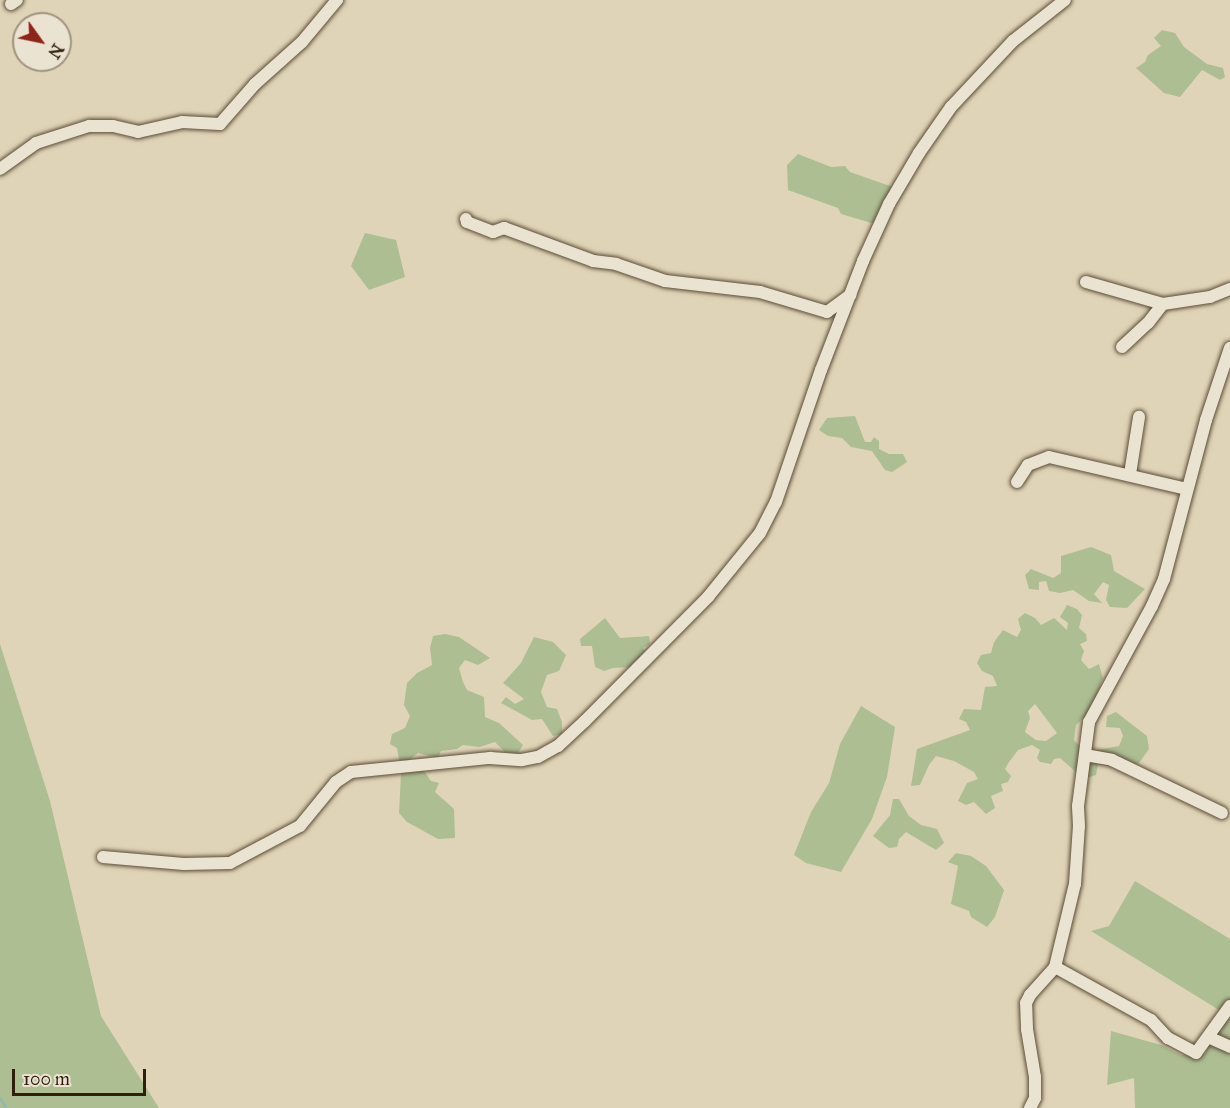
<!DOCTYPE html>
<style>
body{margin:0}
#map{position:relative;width:1230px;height:1108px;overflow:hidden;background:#e0d4b8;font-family:"IM FELL Great Primer",serif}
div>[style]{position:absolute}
.green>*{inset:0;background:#adbe93}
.stream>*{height:3px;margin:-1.5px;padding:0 1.5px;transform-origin:1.5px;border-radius:1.5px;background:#94b8ab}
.roads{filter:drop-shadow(0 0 2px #5b4c36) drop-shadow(0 0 2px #5b4c36)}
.minor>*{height:12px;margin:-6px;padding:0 6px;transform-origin:6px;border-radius:6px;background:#ebe3d1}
span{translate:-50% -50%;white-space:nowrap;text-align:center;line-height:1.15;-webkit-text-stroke:5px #ebe3d1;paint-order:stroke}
.north{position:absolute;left:12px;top:12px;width:60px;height:60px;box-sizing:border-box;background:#ebe3d1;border:2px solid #a09481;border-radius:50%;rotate:123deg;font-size:16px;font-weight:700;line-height:24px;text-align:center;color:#2f1e0a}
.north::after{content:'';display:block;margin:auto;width:21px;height:27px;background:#8f2418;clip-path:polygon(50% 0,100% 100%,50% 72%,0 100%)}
.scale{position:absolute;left:12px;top:1069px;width:134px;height:27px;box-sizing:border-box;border:3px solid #2f1e0a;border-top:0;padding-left:8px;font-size:18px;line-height:21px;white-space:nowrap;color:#2f1e0a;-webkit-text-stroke:4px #ebe3d1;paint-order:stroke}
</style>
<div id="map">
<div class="green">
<i style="clip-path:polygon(1162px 30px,1175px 33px,1184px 47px,1207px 64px,1223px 68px,1225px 77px,1220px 80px,1202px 70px,1180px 97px,1164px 93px,1136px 68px,1145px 62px,1148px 55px,1161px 46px,1154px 38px)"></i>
<i style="clip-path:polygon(798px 154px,831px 167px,845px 166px,850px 172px,893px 187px,878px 225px,841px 214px,838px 208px,788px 190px,787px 165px)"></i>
<i style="clip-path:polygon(365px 233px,396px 240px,405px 277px,369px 290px,351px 266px)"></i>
<i style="clip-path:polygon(855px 416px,865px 442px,871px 442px,874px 437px,879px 441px,879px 449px,889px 454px,903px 454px,907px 462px,892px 472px,885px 470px,872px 451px,851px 447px,842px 438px,828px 436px,819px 430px,827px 418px)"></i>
<i style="clip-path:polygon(1091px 547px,1111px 555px,1114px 571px,1145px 589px,1127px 608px,1110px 607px,1106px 600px,1109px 585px,1103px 582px,1094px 594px,1102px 603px,1089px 601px,1073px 590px,1060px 593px,1049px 591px,1046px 581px,1039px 582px,1039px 590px,1029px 589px,1025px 575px,1031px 569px,1053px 578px,1061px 573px,1061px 556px)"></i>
<i style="clip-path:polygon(evenodd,1067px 605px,1077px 609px,1082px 615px,1079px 628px,1086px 634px,1087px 641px,1080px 644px,1084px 651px,1081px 660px,1089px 669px,1099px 664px,1103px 678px,1090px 712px,1076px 725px,1074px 740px,1085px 752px,1119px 746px,1123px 736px,1120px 728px,1106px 727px,1107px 716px,1116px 712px,1147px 736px,1149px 749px,1139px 763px,1130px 767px,1120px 760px,1109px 766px,1098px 764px,1096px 775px,1084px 779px,1060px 758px,1054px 759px,1051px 764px,1040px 762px,1037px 758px,1040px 750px,1032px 745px,1018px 750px,1009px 762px,1005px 769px,1011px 776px,1008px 782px,1001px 784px,1003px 791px,991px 796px,995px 808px,986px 814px,974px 802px,966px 805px,958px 801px,967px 783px,978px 779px,974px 772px,954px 761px,936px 756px,929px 765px,920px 785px,911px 786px,917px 749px,970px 730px,966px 722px,959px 719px,964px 709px,981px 710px,985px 687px,997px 686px,993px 676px,982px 671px,977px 663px,981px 655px,991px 653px,994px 642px,1003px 630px,1017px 637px,1021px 630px,1018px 619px,1025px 613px,1035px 618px,1041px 625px,1054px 618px,1067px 630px,1068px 623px,1060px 617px,1067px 605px,1035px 704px,1057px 733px,1046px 741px,1036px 740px,1025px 732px,1030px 718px,1028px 711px,1035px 704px)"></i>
<i style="clip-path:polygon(605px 618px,620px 638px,649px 636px,650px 644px,643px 648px,648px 655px,631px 667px,613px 668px,604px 671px,595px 667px,592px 646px,581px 646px,580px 639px)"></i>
<i style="clip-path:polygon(445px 634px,459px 637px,490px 658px,478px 665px,465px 660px,459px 668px,463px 682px,467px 690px,484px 697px,485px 717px,499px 723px,523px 745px,517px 755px,505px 752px,495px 742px,479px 747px,463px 745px,457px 749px,441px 751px,438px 758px,418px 753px,408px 761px,399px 760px,397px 748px,390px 744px,392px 734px,405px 728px,410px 716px,404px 705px,407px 683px,417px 673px,432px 665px,430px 648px,433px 636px)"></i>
<i style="clip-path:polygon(534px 637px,553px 642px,566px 655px,559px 671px,547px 675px,541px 692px,547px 707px,557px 709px,562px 722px,562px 734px,553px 736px,542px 719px,532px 720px,501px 703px,506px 697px,515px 704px,524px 699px,503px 683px,521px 663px)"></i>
<i style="clip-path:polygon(0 644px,50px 801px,101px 1016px,159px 1108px,0 1108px)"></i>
<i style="clip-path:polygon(861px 706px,895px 727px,887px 777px,872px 819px,841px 872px,806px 863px,794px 855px,811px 812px,829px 783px,840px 744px)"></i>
<i style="clip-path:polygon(416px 769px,424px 771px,431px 781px,439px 783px,435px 792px,454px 809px,455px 838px,438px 839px,407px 822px,399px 813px,401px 774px)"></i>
<i style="clip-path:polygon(893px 799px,899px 799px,909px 816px,921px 825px,937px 829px,944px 843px,936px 850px,906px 832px,899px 839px,897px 847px,889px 848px,873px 836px,890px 815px)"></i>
<i style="clip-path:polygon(956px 853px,971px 856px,986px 866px,1004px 890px,995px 917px,987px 927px,971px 917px,969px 911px,951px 904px,958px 866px,948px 862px)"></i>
<i style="clip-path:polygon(1135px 881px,1230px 939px,1230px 1108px,1135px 1108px,1134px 1078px,1107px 1085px,1111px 1031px,1161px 1045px,1181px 1055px,1205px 1054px,1219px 1010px,1091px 931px,1109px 926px)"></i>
</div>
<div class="stream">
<i style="left:0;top:1098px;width:12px;rotate:59deg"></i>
</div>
<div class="roads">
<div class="minor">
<i style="left:11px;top:4px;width:7px;rotate:-34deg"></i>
<i style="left:0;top:169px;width:44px;rotate:-35.8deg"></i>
<i style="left:36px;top:143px;width:56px;rotate:-17.8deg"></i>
<i style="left:89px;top:126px;width:24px"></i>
<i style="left:113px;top:126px;width:26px;rotate:13deg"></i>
<i style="left:138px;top:132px;width:45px;rotate:-12.8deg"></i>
<i style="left:182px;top:122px;width:38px;rotate:3deg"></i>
<i style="left:220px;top:124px;width:53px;rotate:-48.8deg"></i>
<i style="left:255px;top:84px;width:63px;rotate:-41.8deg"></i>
<i style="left:302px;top:42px;width:55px;rotate:-50.2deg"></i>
<i style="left:466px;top:219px;width:3px;rotate:72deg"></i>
<i style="left:467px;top:222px;width:28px;rotate:21deg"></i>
<i style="left:493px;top:232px;width:12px;rotate:-20deg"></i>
<i style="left:504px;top:228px;width:95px;rotate:20.3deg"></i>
<i style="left:593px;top:261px;width:23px;rotate:7deg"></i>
<i style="left:616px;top:264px;width:52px;rotate:19.1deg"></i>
<i style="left:665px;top:281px;width:96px;rotate:6.6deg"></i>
<i style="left:760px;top:292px;width:70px;rotate:16.6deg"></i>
<i style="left:827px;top:312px;width:29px;rotate:-36deg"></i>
<i style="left:1086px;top:282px;width:80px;rotate:15.9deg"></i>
<i style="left:1163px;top:304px;width:48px;rotate:-8.5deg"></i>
<i style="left:1210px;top:297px;width:22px;rotate:-22deg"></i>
<i style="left:1122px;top:347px;width:35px;rotate:-43deg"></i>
<i style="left:1148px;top:323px;width:24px;rotate:-52deg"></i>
<i style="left:1130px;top:474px;width:58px;rotate:-81deg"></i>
<i style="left:1017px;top:482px;width:20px;rotate:-57deg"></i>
<i style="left:1028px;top:465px;width:22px;rotate:-21deg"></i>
<i style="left:1049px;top:457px;width:141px;rotate:13.1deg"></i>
<i style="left:1085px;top:755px;width:27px;rotate:10deg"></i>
<i style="left:1112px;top:760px;width:122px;rotate:25.7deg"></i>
<i style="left:103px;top:857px;width:81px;rotate:4.9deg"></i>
<i style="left:184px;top:864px;width:46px;rotate:-1.2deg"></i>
<i style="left:230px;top:863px;width:79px;rotate:-27.9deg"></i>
<i style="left:300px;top:826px;width:57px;rotate:-50.7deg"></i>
<i style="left:336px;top:782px;width:18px;rotate:-34deg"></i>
<i style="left:351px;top:772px;width:140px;rotate:-5.8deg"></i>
<i style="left:490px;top:758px;width:32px;rotate:4deg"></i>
<i style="left:522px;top:760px;width:16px;rotate:-11deg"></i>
<i style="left:538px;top:757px;width:23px;rotate:-29deg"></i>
<i style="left:558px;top:746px;width:37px;rotate:-43deg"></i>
<i style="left:585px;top:721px;width:175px;rotate:-45.2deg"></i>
<i style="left:708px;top:597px;width:82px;rotate:-50.9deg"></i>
<i style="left:760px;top:533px;width:35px;rotate:-63deg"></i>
<i style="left:776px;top:502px;width:139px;rotate:-71.2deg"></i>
<i style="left:821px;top:370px;width:117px;rotate:-68.9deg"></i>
<i style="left:863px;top:261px;width:63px;rotate:-65.5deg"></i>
<i style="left:889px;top:204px;width:59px;rotate:-59.5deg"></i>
<i style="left:919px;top:153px;width:56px;rotate:-55.2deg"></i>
<i style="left:951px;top:107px;width:91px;rotate:-46.8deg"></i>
<i style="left:1013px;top:41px;width:66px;rotate:-38.3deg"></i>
<i style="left:1055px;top:967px;width:110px;rotate:28.9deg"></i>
<i style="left:1151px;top:1020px;width:25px;rotate:47deg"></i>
<i style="left:1168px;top:1038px;width:32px;rotate:28deg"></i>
<i style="left:1196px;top:1053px;width:58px;rotate:-54.1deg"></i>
<i style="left:1208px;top:1037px;width:24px;rotate:24deg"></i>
<i style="left:1030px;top:1108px;width:11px;rotate:-63deg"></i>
<i style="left:1035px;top:1098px;width:21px;rotate:-90deg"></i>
<i style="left:1035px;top:1077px;width:49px;rotate:-99.5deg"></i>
<i style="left:1027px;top:1029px;width:26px;rotate:-92deg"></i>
<i style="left:1026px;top:1003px;width:9px;rotate:-63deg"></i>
<i style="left:1030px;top:995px;width:38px;rotate:-48deg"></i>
<i style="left:1055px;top:967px;width:85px;rotate:-76.5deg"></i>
<i style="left:1075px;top:884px;width:58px;rotate:-86.1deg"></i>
<i style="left:1079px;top:826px;width:20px;rotate:-93deg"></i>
<i style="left:1078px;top:806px;width:85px;rotate:-82.5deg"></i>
<i style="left:1089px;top:722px;width:132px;rotate:-61.5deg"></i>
<i style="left:1152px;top:606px;width:30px;rotate:-66deg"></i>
<i style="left:1164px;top:579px;width:164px;rotate:-75.2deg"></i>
<i style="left:1206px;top:420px;width:76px;rotate:-71.6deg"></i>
</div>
</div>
<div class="north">N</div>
<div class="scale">100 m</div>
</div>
